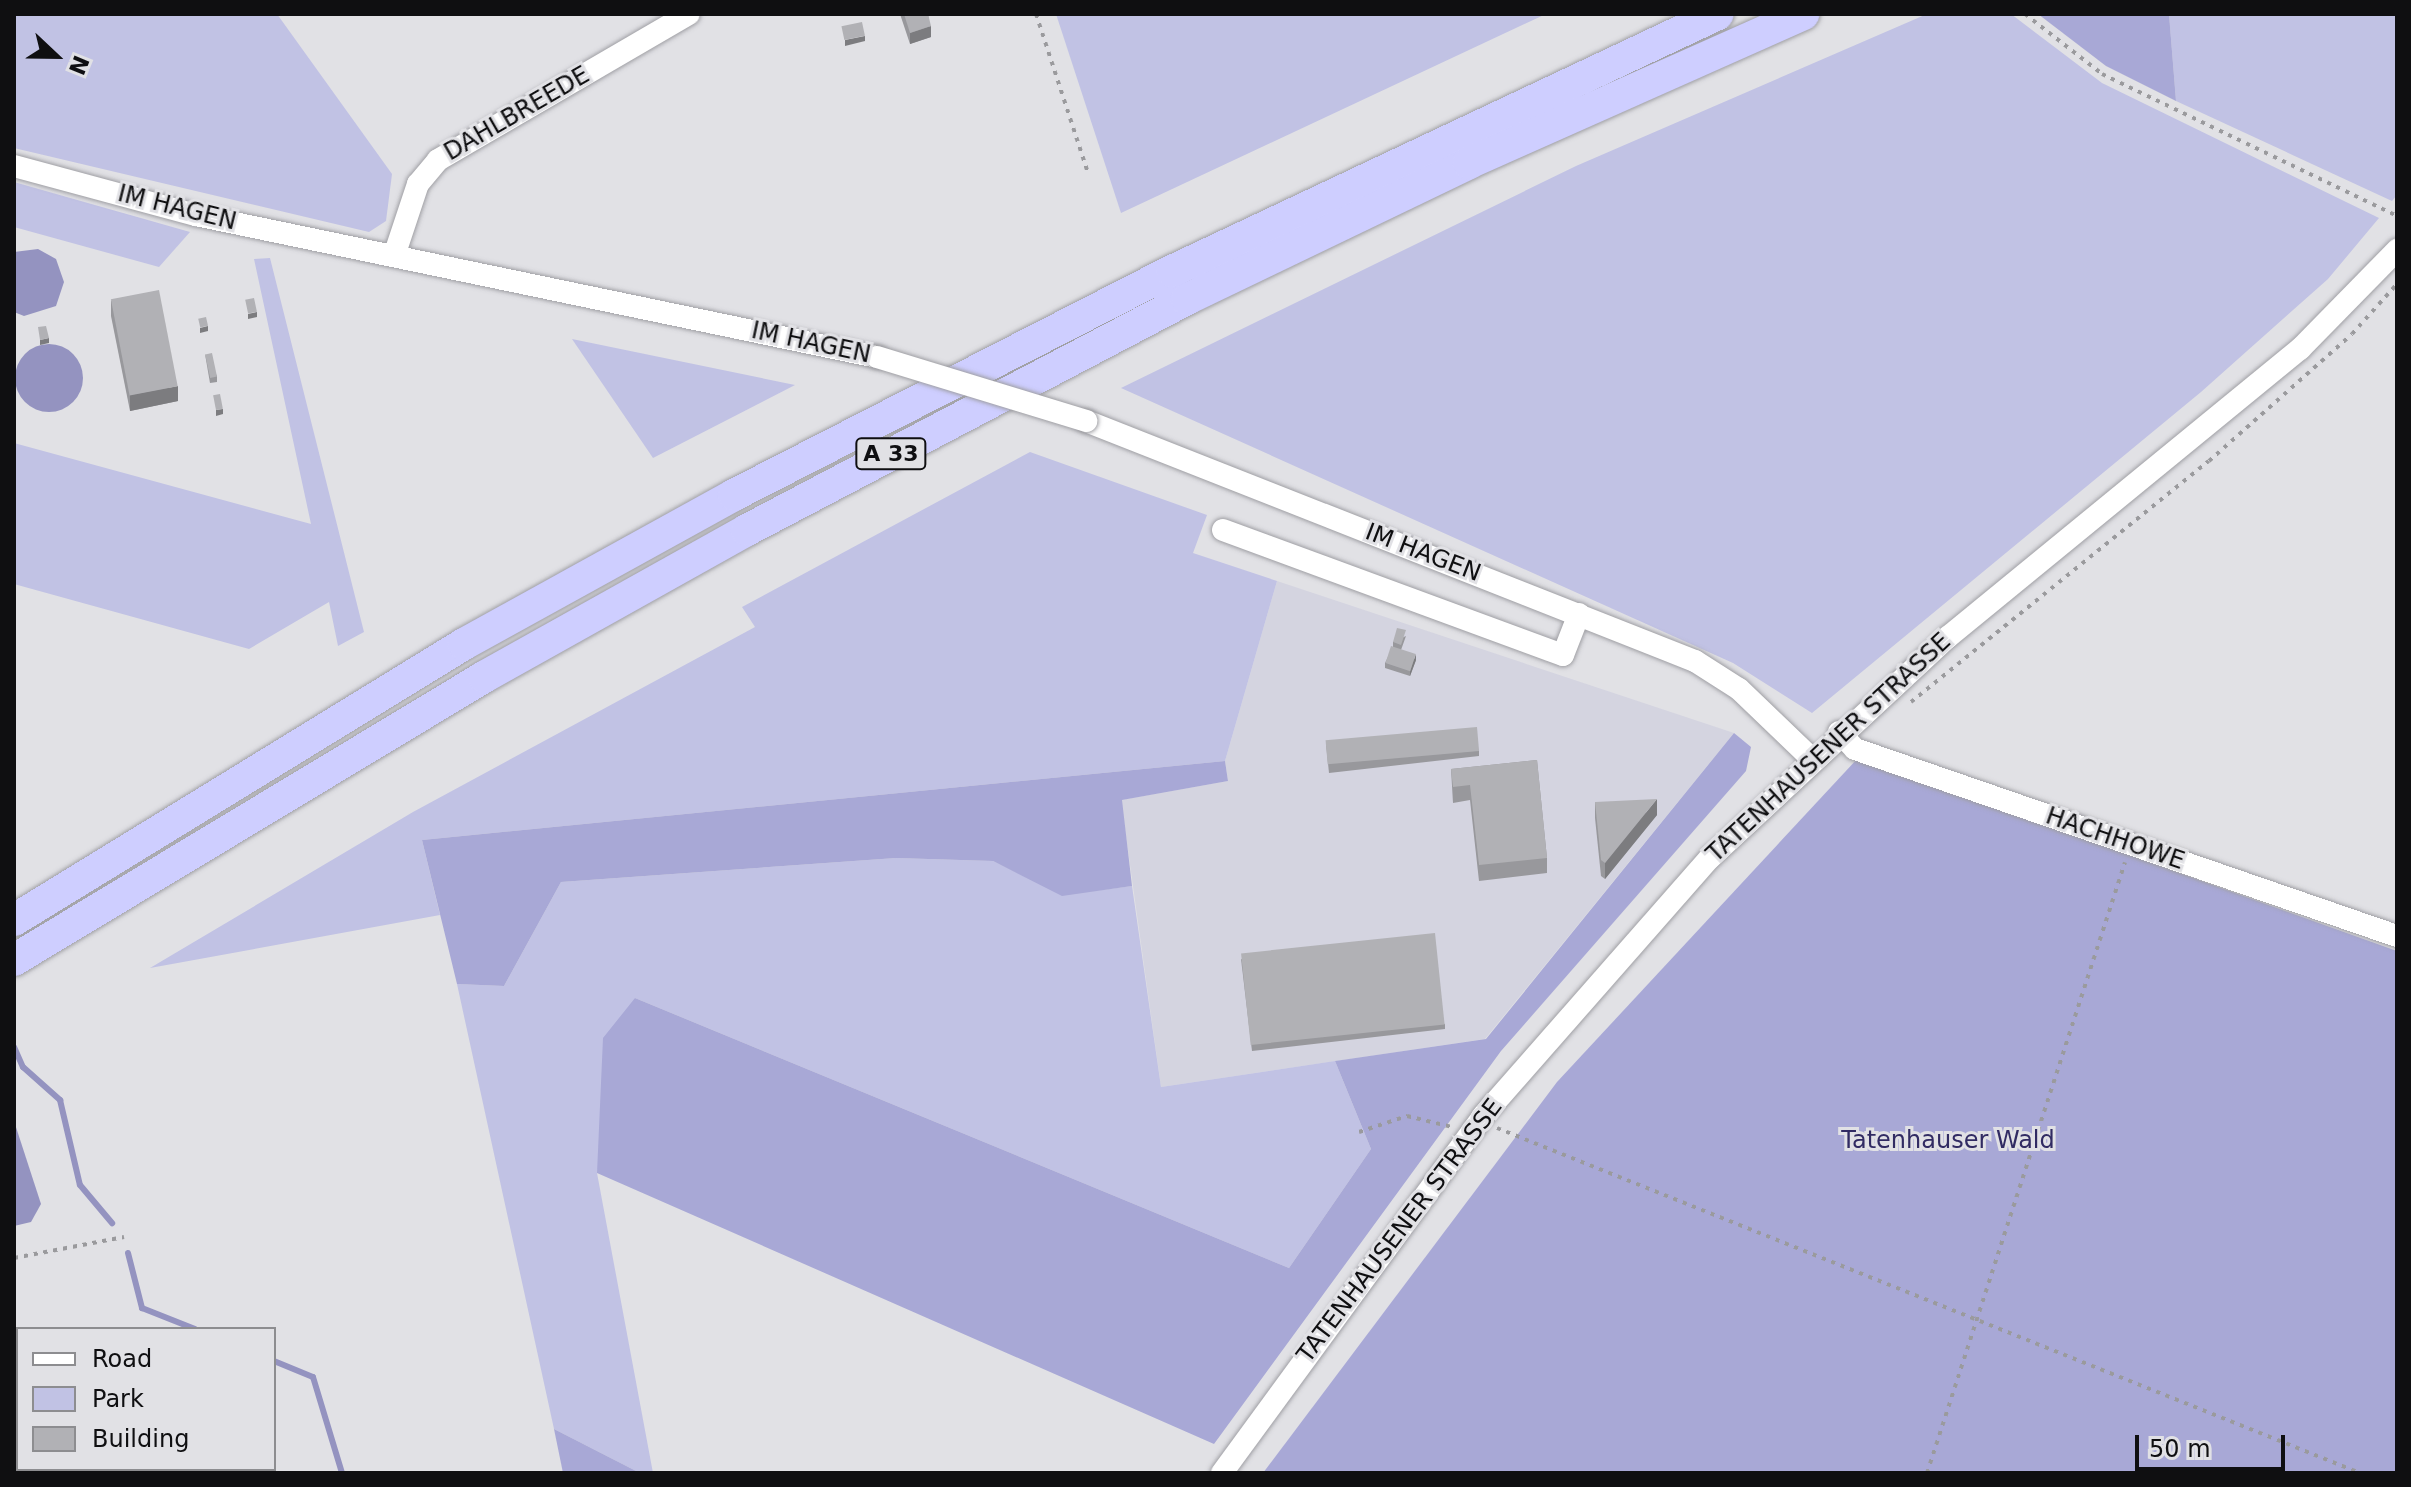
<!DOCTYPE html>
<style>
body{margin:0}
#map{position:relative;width:2411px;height:1487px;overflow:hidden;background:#e1e1e5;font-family:"DejaVu Sans",sans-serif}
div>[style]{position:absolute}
.built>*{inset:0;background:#d4d4e0}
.green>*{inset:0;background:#c1c2e4}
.forest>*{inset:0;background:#a8a8d6}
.water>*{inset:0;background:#9493c0}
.round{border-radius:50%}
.stream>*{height:6px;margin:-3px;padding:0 3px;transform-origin:3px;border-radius:3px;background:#9493c0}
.path>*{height:4px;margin-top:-2px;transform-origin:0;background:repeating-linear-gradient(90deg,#9a9a9d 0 4px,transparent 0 10px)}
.roads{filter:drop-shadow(0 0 2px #9f9fa4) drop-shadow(0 0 2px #9f9fa4)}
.minor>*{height:22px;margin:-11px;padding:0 11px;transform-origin:11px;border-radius:11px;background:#fff}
.highway>*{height:32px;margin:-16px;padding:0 16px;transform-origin:16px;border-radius:16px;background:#ceceff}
.bridges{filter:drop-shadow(0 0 2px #9f9fa4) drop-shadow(0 0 2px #9f9fa4)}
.minor-bridge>*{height:22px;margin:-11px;padding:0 11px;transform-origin:11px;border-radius:11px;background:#fff}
.wall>*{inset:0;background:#98989c}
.shaded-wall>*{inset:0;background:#7c7c7f}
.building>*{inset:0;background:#b1b1b5;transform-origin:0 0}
span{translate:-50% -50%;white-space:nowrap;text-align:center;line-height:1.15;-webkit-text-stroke:6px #e1e1e5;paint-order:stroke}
.shield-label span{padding:2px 6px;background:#e1e1e5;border:2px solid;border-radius:6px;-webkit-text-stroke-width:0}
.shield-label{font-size:22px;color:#0f0f11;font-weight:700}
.street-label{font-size:24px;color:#0f0f11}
.park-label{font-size:24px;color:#312b63}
.frame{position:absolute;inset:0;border:16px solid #0f0f11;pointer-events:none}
.legend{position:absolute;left:16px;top:1327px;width:260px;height:144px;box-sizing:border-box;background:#e1e1e5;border:2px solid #8d8d90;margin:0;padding:10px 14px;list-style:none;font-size:24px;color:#0f0f11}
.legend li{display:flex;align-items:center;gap:16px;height:40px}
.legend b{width:40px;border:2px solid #8d8d90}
.north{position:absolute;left:16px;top:16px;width:80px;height:80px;-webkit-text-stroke:6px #e1e1e5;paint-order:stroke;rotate:112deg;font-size:22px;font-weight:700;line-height:32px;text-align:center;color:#0f0f11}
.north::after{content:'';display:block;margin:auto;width:28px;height:36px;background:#0f0f11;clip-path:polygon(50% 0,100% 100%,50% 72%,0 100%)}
.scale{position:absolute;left:2135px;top:1435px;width:150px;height:36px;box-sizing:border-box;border:4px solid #0f0f11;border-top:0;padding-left:10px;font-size:24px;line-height:28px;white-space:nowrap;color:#0f0f11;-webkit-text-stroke:6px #e1e1e5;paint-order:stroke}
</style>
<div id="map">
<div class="built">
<i style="clip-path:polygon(1277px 581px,1734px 733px,1485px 1039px,1161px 1087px,1121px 800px,1228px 781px,1225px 761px)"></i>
</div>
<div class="green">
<i style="clip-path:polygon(14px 14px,277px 14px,392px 174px,386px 221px,369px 232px,14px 148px)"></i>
<i style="clip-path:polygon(1056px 14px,1546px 14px,1121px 213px)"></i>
<i style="clip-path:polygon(1927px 14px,2011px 14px,2102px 83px,2379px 218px,2328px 279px,2201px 392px,1812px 713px,1733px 663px,1121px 388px,1576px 166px)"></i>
<i style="clip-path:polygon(2169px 14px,2397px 14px,2397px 195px,2392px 201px,2176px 101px)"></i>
<i style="clip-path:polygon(14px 182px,190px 232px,159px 267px,14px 227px)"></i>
<i style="clip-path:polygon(270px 258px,364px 632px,338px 646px,329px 602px,249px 649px,14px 584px,14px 443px,311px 524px,254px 259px)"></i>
<i style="clip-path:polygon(572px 339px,795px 385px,653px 458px)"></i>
<i style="clip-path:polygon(1030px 452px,1207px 515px,1193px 553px,1277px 581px,1225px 761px,422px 840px,440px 915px,150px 968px,413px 812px,755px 627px,742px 607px)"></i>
<i style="clip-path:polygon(896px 858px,993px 861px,1062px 895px,1132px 886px,1161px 1087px,1335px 1061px,1371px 1149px,1289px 1268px,635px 998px,597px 1173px,653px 1473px,640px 1473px,554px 1429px,457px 984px,504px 986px,561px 882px)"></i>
</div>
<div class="forest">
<i style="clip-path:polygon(2038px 14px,2169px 14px,2176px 101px,2106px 66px)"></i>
<i style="clip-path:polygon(1734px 733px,1751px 747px,1746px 771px,1501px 1051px,1214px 1444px,597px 1173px,603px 1038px,635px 998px,1289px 1268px,1371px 1149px,1335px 1061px,1486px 1039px)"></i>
<i style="clip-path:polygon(1858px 758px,2397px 951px,2397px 1473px,1263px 1473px,1557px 1082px)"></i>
<i style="clip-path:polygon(1225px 761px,1228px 781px,1122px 800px,1132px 886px,1062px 896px,993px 861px,896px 858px,561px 882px,504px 986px,457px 984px,422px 840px)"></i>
<i style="clip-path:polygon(554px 1429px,640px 1473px,563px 1473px)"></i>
</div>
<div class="water">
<i style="clip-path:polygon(38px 249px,56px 259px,64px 282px,56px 306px,24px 316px,14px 312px,14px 252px)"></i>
<i class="round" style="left:15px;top:344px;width:68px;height:68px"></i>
<i style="clip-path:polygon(14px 1121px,41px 1204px,31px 1222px,14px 1226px)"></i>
</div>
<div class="stream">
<i style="left:14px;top:1047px;width:22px;rotate:66deg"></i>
<i style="left:23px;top:1067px;width:50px;rotate:41.7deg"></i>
<i style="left:60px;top:1100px;width:87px;rotate:76.8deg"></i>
<i style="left:80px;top:1185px;width:50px;rotate:49.9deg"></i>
<i style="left:128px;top:1253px;width:57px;rotate:75.7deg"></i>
<i style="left:142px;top:1308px;width:57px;rotate:21.6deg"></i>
<i style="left:274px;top:1361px;width:42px;rotate:22.3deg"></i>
<i style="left:313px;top:1377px;width:100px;rotate:73.2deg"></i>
</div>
<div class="path">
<i style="left:1036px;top:14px;width:167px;rotate:71.9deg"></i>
<i style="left:2025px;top:14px;width:98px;rotate:37.9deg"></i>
<i style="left:2102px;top:74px;width:327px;rotate:25.7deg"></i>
<i style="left:1911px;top:702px;width:383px;rotate:-39deg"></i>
<i style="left:2209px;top:461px;width:191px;rotate:-41.6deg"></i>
<i style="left:2352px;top:334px;width:67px;rotate:-48deg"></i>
<i style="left:1497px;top:1128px;width:929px;rotate:21.79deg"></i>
<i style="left:1359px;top:1132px;width:51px;rotate:-18.4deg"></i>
<i style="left:1407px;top:1116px;width:46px;rotate:13.7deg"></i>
<i style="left:14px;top:1258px;width:112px;rotate:-10.8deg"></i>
<i style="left:1927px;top:1473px;width:642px;rotate:-72.04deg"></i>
</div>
<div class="roads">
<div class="minor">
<i style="left:14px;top:166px;width:188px;rotate:15.1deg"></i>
<i style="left:196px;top:215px;width:696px;rotate:11.78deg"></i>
<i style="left:394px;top:256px;width:76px;rotate:-71.6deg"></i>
<i style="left:418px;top:184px;width:31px;rotate:-50deg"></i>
<i style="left:438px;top:160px;width:290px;rotate:-30.2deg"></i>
<i style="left:1086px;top:421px;width:655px;rotate:21.51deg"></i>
<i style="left:1695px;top:661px;width:52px;rotate:32.5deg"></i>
<i style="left:1739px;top:689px;width:100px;rotate:43.8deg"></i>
<i style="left:1223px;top:530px;width:362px;rotate:20.2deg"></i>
<i style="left:1563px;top:655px;width:44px;rotate:-68.7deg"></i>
<i style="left:1839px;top:732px;width:23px;rotate:47deg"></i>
<i style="left:1855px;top:749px;width:573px;rotate:19.04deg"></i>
<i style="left:1222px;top:1473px;width:442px;rotate:-53.8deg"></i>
<i style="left:1483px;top:1116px;width:344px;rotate:-48.7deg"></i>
<i style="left:1710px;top:858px;width:325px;rotate:-42.9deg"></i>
<i style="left:1948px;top:637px;width:455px;rotate:-39.3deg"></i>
<i style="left:2300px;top:349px;width:139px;rotate:-45.6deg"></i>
</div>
<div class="highway">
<i style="left:14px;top:920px;width:528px;rotate:-31.52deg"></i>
<i style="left:464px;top:644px;width:308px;rotate:-28.9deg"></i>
<i style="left:734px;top:495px;width:492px;rotate:-27.1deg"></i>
<i style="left:1172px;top:271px;width:603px;rotate:-25.21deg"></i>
<i style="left:14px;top:960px;width:549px;rotate:-31.05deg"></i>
<i style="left:484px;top:677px;width:301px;rotate:-29.2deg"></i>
<i style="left:747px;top:530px;width:497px;rotate:-27.7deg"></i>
<i style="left:1187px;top:299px;width:313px;rotate:-25.7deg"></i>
<i style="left:1469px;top:163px;width:366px;rotate:-24deg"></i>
</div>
</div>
<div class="bridges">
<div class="minor-bridge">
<i style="left:877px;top:357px;width:219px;rotate:17deg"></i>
</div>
</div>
<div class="wall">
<i style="clip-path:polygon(900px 14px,928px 14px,931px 37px,910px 44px)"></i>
<i style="clip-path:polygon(111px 300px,178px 401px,130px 411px,111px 316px)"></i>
<i style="clip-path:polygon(205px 354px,217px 376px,217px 382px,210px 383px)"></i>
<i style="clip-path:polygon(1406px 636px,1401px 650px,1416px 660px,1410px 676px,1385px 668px,1385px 663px,1393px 647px,1393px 642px)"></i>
<i style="clip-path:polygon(1326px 744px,1479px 751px,1479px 756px,1329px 773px)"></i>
<i style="clip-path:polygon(1537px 760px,1547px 858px,1547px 873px,1479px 881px,1470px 800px,1453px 803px,1451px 769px)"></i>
<i style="clip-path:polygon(1595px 802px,1657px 815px,1605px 879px,1601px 876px,1595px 818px)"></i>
<i style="clip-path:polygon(1241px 959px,1445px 1024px,1445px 1029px,1252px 1051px)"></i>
</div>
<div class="shaded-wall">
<i style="clip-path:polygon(931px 26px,931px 37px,910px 44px,910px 33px)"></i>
<i style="clip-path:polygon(865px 36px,865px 41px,845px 46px,845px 40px)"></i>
<i style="clip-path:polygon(257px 312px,257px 317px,248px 319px,248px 314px)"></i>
<i style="clip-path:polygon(208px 326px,208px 331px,200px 333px,200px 328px)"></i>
<i style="clip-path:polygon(49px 338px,49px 343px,40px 345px,40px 340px)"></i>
<i style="clip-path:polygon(178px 386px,178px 401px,130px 411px,130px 395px)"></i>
<i style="clip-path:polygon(223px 409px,223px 414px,216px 416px,216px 410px)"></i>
<i style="clip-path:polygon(1416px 654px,1416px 660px,1410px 676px,1410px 671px)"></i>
<i style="clip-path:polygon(1657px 799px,1657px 815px,1605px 879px,1605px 863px)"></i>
</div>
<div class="building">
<i style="clip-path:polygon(904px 14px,928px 14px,931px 26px,910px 33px)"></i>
<i style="left:862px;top:22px;width:14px;height:21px;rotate:78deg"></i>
<i style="left:159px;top:290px;width:98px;height:49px;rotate:79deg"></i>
<i style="left:254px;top:298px;width:14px;height:9px;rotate:78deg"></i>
<i style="left:206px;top:317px;width:9px;height:8px;rotate:77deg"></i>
<i style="clip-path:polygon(46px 326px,49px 338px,40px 340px,38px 327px)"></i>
<i style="left:212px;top:353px;width:24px;height:7px;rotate:78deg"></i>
<i style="left:220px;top:394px;width:15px;height:7px;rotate:79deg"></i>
<i style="clip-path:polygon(1397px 628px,1406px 630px,1401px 645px,1393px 642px)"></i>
<i style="left:1391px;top:646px;width:26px;height:18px;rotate:18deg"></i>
<i style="left:1477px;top:727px;width:24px;height:152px;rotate:85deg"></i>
<i style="clip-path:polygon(1537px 760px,1547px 858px,1479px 865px,1470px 785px,1453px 787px,1451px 769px)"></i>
<i style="clip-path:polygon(1657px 799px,1605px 863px,1601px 860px,1595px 802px)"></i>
<i style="left:1435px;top:933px;width:92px;height:195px;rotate:84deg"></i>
</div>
<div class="shield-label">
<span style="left:891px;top:454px">A 33</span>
</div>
<div class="street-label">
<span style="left:517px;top:114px;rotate:-30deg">DAHLBREEDE</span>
<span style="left:177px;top:208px;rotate:14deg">IM HAGEN</span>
<span style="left:811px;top:343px;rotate:12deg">IM HAGEN</span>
<span style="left:1423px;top:553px;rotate:21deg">IM HAGEN</span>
<span style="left:1829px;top:748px;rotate:-43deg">TATENHAUSENER STRASSE</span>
<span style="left:2115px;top:839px;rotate:19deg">HACHHOWE</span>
<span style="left:1400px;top:1231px;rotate:-53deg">TATENHAUSENER STRASSE</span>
</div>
<div class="park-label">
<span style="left:1948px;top:1141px">Tatenhauser Wald</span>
</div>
<div class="frame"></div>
<ul class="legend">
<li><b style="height:10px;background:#fff"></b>Road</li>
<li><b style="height:22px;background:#c1c2e4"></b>Park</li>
<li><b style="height:22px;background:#b1b1b5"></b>Building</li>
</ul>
<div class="north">N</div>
<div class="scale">50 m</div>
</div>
